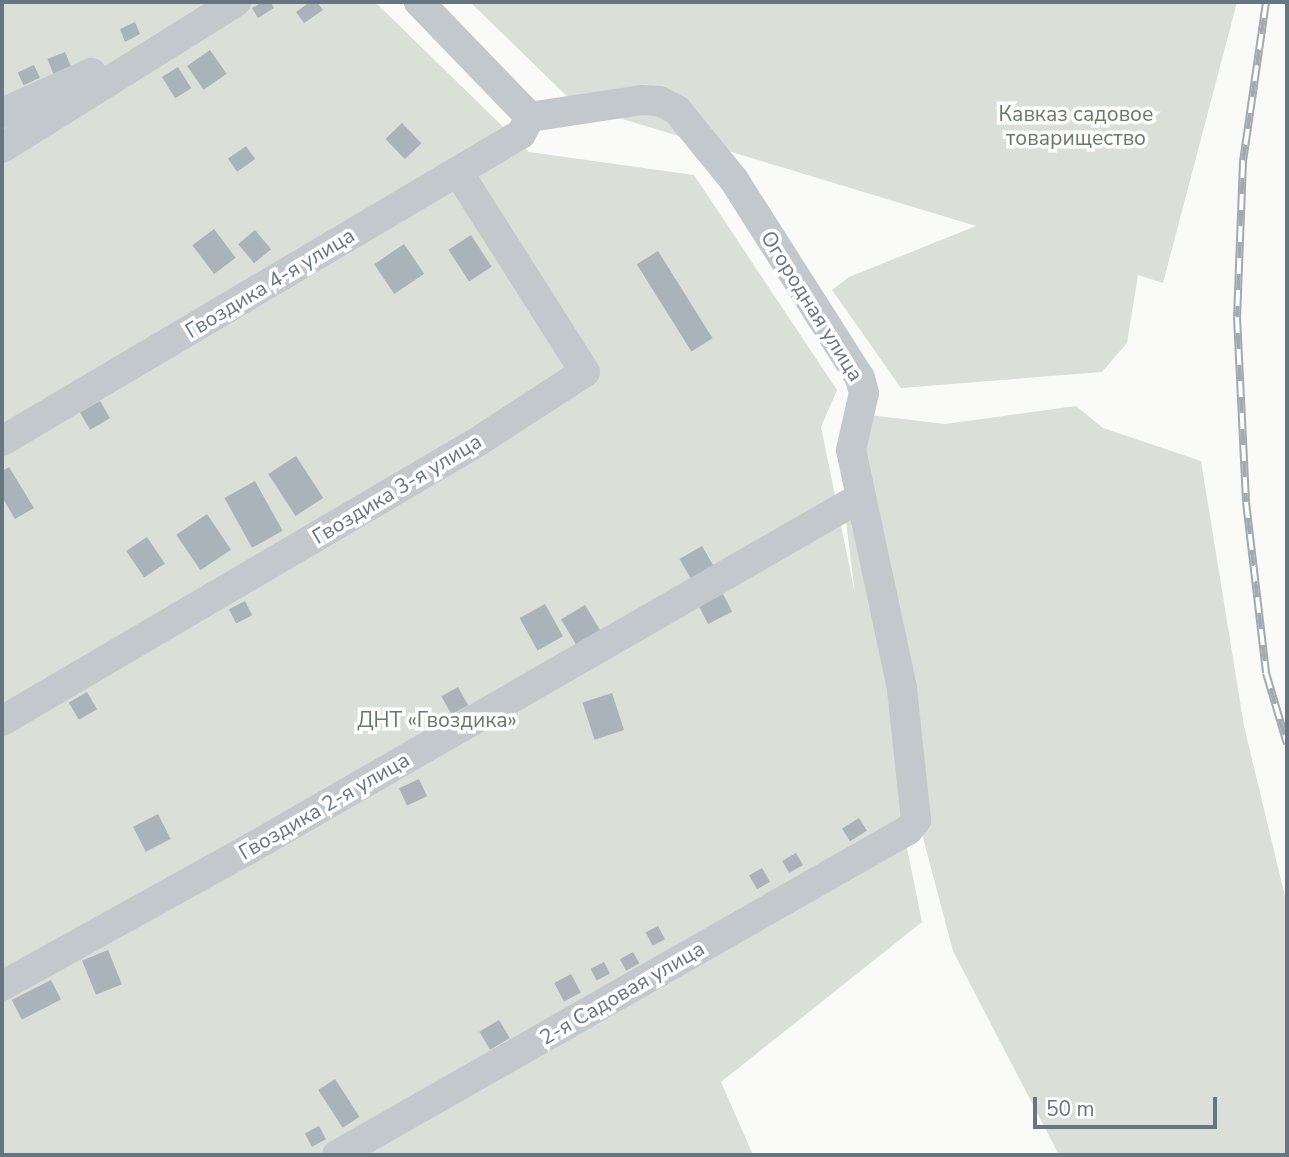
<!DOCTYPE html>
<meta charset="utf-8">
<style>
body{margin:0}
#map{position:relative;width:1289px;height:1157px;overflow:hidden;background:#fafaf8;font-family:"Nunito Sans",sans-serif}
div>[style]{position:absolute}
.green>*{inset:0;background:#dadfd7}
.building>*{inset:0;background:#aab3b9;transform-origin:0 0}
.minor>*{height:30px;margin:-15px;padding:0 15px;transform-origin:15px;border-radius:15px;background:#c3c8cc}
.rail>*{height:8px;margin-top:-4px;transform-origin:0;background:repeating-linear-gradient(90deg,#fff 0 16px,#a2aab0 0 32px);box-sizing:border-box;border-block:2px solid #a2aab0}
span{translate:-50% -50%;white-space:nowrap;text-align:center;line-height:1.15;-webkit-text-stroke:7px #fff;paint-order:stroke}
.park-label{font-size:21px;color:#687a64}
.street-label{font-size:21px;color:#657683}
.frame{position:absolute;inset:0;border:4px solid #657683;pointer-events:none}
.scale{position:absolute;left:1033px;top:1097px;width:184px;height:32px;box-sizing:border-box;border:4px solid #657683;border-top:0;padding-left:9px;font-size:21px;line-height:24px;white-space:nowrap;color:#657683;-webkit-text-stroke:5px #fff;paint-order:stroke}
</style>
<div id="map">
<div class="green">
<i style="clip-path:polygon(2px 2px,375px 2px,529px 152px,694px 175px,837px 390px,821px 427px,855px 594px,845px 513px,869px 415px,945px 424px,1076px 406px,1103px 428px,1201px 461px,1244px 726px,1287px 905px,1287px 1155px,1059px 1155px,953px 951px,921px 830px,902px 824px,922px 922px,721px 1082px,753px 1155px,2px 1155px)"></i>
<i style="clip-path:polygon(470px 2px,1237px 2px,1163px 283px,1138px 275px,1127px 343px,1102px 372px,901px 388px,832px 290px,849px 277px,976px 226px,576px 105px)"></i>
</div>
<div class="building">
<i style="clip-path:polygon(263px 2px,271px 2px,274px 8px,258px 18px,252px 8px)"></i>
<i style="clip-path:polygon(310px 2px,317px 2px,323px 10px,304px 23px,296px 12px)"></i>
<i style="clip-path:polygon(135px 22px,140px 34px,125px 42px,120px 29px)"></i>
<i style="left:210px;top:50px;width:29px;height:28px;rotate:55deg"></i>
<i style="left:65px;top:52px;width:16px;height:19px;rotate:68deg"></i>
<i style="left:34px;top:65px;width:14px;height:18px;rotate:65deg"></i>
<i style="left:178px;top:67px;width:25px;height:19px;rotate:58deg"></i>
<i style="left:402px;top:123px;width:28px;height:23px;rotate:46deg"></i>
<i style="left:246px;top:146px;width:16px;height:22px;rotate:55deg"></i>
<i style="left:214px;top:229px;width:36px;height:27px;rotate:53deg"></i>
<i style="left:255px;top:230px;width:25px;height:22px;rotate:50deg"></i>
<i style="left:471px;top:235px;width:38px;height:27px;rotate:57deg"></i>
<i style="left:404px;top:244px;width:36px;height:36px;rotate:56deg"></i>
<i style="left:658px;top:251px;width:103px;height:25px;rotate:58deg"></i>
<i style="left:100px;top:401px;width:20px;height:23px;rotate:60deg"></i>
<i style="left:296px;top:456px;width:50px;height:33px;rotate:57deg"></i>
<i style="clip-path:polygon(9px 467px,34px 508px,15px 519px,2px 497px,2px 471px)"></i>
<i style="left:255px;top:481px;width:57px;height:35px;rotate:61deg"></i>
<i style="left:207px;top:514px;width:43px;height:37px;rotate:56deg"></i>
<i style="left:147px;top:537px;width:32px;height:25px;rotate:56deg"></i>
<i style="left:702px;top:546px;width:24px;height:26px;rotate:60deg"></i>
<i style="left:723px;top:594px;width:20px;height:27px;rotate:63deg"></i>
<i style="left:245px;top:601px;width:16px;height:18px;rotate:63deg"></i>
<i style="left:545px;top:604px;width:37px;height:29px;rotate:61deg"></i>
<i style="left:585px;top:605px;width:29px;height:28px;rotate:59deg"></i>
<i style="left:458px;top:687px;width:21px;height:19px;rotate:61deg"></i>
<i style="left:87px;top:692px;width:20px;height:21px;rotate:60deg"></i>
<i style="left:612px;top:693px;width:39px;height:31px;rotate:72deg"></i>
<i style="left:419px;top:779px;width:19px;height:22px;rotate:65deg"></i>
<i style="left:158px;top:814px;width:28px;height:28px;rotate:63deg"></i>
<i style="left:859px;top:818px;width:15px;height:20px;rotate:58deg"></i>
<i style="left:796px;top:853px;width:14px;height:16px;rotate:60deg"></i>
<i style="left:762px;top:868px;width:16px;height:15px;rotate:60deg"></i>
<i style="left:658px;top:926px;width:15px;height:14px;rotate:62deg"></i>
<i style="left:108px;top:950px;width:37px;height:28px;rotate:68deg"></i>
<i style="left:633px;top:952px;width:13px;height:15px;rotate:61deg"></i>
<i style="left:604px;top:962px;width:13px;height:15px;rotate:63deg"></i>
<i style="left:571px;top:974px;width:21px;height:19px;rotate:62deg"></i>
<i style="left:51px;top:980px;width:22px;height:44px;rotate:63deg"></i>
<i style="left:499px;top:1020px;width:21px;height:23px;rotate:59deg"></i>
<i style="left:335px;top:1079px;width:45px;height:20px;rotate:57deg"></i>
<i style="left:319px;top:1126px;width:15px;height:16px;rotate:62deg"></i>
</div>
<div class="minor">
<i style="left:2px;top:113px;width:98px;rotate:-24.2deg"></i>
<i style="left:2px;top:148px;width:276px;rotate:-32deg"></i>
<i style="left:2px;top:441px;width:603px;rotate:-30.61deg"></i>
<i style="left:521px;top:134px;width:19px;rotate:-62deg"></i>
<i style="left:2px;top:721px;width:547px;rotate:-30.41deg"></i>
<i style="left:474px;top:444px;width:132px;rotate:-33deg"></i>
<i style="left:585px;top:372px;width:237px;rotate:-122.4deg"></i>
<i style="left:2px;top:986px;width:277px;rotate:-29deg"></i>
<i style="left:244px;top:852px;width:712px;rotate:-29.91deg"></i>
<i style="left:337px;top:1155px;width:657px;rotate:-29.65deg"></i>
<i style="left:908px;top:830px;width:13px;rotate:-51deg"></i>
<i style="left:916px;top:820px;width:133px;rotate:-96.1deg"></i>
<i style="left:902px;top:688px;width:243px;rotate:-102.1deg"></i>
<i style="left:851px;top:450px;width:58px;rotate:-77.2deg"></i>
<i style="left:864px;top:393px;width:16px;rotate:-105deg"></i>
<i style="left:860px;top:378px;width:235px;rotate:-122.5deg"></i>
<i style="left:734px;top:180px;width:90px;rotate:-129.2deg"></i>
<i style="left:677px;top:110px;width:20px;rotate:-153deg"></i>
<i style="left:659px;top:101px;width:17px;rotate:-177deg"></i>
<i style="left:642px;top:100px;width:113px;rotate:171.4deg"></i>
<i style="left:530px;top:117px;width:160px;rotate:-134deg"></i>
</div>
<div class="rail">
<i style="left:1266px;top:2px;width:162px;rotate:98.2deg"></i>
<i style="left:1243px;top:162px;width:155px;rotate:92.2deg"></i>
<i style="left:1237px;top:317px;width:185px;rotate:87.2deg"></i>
<i style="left:1246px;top:502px;width:172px;rotate:83.3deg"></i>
<i style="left:1266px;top:673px;width:74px;rotate:73.5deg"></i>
</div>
<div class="park-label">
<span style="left:1076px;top:126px">Кавказ садовое<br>товарищество</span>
<span style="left:437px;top:720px">ДНТ «Гвоздика»</span>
</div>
<div class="street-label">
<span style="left:270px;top:283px;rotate:-31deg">Гвоздика 4-я улица</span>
<span style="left:812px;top:306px;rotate:58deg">Огородная улица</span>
<span style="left:397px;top:489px;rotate:-31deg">Гвоздика 3-я улица</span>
<span style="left:324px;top:806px;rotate:-30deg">Гвоздика 2-я улица</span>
<span style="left:622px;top:993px;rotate:-30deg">2-я Садовая улица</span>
</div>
<div class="frame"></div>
<div class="scale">50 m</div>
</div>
